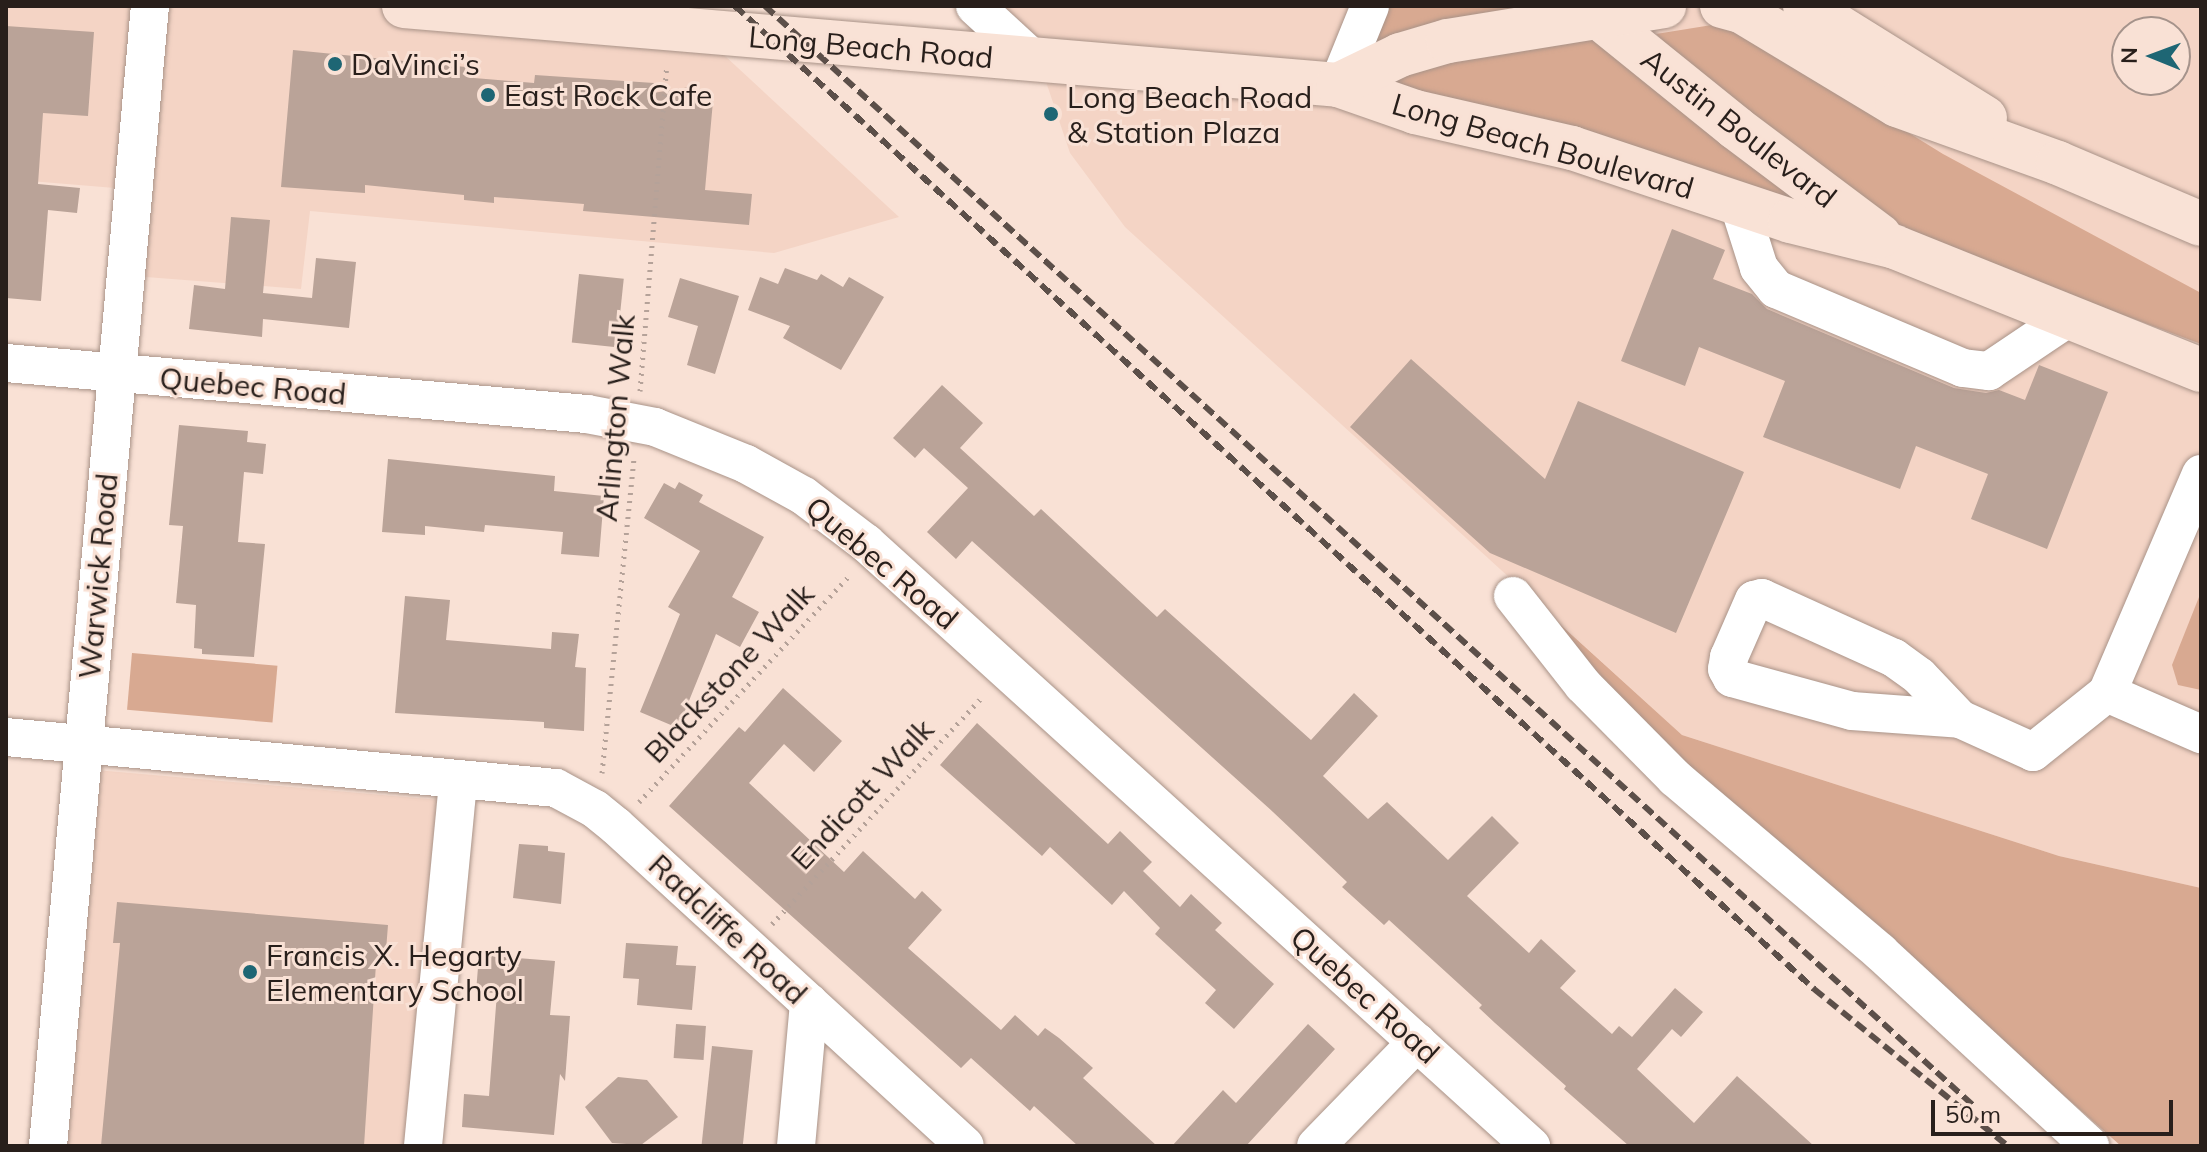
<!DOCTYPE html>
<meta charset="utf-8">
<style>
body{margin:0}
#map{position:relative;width:2207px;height:1152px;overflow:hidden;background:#f9e1d5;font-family:Mulish,sans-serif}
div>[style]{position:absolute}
.built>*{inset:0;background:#f4d4c5;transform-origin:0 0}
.green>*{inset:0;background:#d8a991;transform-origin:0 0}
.building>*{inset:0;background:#baa398;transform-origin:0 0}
.path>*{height:5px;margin-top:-2.5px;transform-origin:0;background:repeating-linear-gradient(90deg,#b5a299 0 2px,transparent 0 8px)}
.roads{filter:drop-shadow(0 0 2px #a99388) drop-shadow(0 0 2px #a99388)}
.minor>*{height:38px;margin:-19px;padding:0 19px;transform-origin:19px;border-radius:19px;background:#fff}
.major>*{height:44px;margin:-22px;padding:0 22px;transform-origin:22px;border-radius:22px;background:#f9e2d6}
.rail>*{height:6px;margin-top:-3px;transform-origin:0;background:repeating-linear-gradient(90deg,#5c4f49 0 12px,transparent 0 18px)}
.dots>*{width:22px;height:22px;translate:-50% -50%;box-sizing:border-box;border:4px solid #f9e1d5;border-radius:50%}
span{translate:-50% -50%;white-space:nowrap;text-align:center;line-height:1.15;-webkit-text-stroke:6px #f9e1d5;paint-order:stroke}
.street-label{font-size:30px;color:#281f1b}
.poi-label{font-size:30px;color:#281f1b}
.left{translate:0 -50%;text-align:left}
.frame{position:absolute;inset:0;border:8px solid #281f1b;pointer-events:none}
.north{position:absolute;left:2111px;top:16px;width:80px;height:80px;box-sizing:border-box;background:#f9e1d5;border:2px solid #a5938b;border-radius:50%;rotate:271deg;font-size:22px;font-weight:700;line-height:32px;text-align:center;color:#281f1b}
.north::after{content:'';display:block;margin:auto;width:28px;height:36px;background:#1e6674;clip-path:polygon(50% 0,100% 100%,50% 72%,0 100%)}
.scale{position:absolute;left:1931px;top:1100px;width:242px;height:36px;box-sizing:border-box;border:4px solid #281f1b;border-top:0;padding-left:10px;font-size:24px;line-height:28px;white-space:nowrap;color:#281f1b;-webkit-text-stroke:6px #f9e1d5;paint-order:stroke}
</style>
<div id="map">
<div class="built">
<i style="clip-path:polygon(6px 6px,671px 6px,899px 217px,774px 253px,310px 211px,301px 289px,120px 275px,127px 189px,6px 179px)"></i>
<i style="clip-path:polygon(evenodd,982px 6px,2201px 6px,2201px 888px,2059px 856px,1682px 735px,1125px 227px,1070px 153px,1037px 55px,982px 6px,2127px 32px,2175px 32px,2175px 80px,2127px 80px,2127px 32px)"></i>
<i style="left:96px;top:770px;width:342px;height:377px;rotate:5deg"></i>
</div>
<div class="green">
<i style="clip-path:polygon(1380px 6px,1573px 6px,1354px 68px)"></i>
<i style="clip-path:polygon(1718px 24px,1744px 31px,1943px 154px,2201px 293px,2201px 344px,1934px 244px,1846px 196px,1748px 124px,1656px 34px)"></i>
<i style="clip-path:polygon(1589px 34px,1852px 230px,1360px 85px,1402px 64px)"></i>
<i style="clip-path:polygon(1519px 587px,1682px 735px,2059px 856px,2201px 888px,2201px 1146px,2121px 1146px,1932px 978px,1660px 749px)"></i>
<i style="clip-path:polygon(2201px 592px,2201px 690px,2178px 685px,2172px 665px)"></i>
<i style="left:132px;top:653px;width:146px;height:57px;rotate:5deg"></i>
</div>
<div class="building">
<i style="clip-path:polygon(6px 26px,94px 32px,88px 116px,43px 113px,38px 184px,80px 188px,77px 213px,48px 210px,41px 301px,6px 298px)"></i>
<i style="clip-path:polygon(293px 50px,476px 68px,474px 78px,534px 83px,535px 75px,654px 83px,653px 93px,696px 86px,713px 101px,705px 190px,752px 194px,749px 225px,583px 211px,584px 204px,494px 197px,494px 203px,464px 200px,464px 195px,365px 185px,365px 193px,281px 187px)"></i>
<i style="clip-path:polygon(231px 217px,270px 220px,263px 293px,312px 298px,316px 258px,356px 262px,349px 328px,263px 319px,262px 337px,189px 329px,194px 285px,225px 289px)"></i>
<i style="clip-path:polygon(1672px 229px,1725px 250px,1713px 279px,1752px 294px,1767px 309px,1954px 388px,1986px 393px,1999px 390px,2025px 400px,2039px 365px,2108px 392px,2047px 549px,1971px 519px,1988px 474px,1916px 446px,1900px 489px,1763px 437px,1785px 381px,1699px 347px,1685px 386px,1621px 361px)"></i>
<i style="clip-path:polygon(785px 268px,817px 280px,821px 274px,843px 287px,849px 277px,884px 297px,841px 370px,783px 338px,790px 326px,748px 310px,760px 277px,778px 284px)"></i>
<i style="left:579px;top:274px;width:45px;height:69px;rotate:6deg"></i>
<i style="clip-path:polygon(680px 278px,739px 296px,715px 374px,687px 365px,698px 326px,668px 317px)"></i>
<i style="clip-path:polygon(1411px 359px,1545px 479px,1578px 401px,1744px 472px,1676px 633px,1490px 553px,1350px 427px)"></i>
<i style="clip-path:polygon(942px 385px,983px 423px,960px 448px,1034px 516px,1041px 509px,1157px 617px,1165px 609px,1311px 740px,1354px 693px,1378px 716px,1323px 776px,1368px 819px,1387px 802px,1448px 860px,1492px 816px,1519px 843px,1467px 896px,1529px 953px,1541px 939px,1576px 971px,1560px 988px,1612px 1034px,1619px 1026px,1632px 1037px,1675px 988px,1703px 1012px,1681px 1037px,1672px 1029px,1637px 1069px,1694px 1123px,1737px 1076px,1814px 1146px,1629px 1146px,1564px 1089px,1566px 1086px,1495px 1023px,1479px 1008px,1482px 1005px,1389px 920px,1384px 925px,1342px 887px,1347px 882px,1273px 812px,972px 541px,956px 559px,927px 532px,968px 488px,924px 448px,915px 458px,893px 438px)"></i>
<i style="clip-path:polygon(179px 425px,248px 431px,247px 442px,266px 444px,263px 474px,244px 472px,238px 542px,265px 544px,254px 657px,202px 654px,202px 649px,194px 648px,196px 605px,176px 603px,183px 526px,169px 525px)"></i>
<i style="clip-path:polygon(388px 459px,555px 476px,554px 491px,604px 496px,599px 557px,561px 554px,563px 532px,485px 525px,484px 532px,425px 526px,425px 535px,382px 532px)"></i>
<i style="clip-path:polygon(679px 482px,703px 495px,699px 502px,764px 537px,732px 597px,759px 612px,740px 647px,716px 634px,678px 728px,640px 712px,680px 614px,668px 607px,700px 551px,644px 518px,664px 483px,675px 489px)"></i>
<i style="clip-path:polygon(405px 596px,450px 600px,446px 640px,551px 649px,552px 632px,579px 634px,575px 667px,586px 668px,584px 731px,544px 728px,544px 722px,395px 713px)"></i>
<i style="clip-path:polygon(783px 688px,842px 741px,814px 772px,784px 744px,749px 783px,844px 872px,863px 851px,915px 899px,922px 891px,942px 910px,908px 948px,1001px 1030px,1015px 1015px,1038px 1036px,1045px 1028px,1059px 1038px,1093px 1068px,1083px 1078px,1157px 1146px,1078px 1146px,1034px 1106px,1030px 1111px,971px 1058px,961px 1068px,669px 806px,739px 727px,745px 732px)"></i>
<i style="clip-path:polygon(977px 723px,1108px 844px,1120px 831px,1152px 862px,1143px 871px,1180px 907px,1191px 894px,1222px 923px,1215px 930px,1274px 984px,1234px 1029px,1205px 1003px,1216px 990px,1155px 934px,1160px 928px,1124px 891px,1112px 905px,1050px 847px,1042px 856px,940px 765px)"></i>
<i style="clip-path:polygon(519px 844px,548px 846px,548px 851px,565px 853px,561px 904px,513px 898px)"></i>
<i style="clip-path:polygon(117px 902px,388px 925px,385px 963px,376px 964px,364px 1146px,101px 1146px,120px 943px,113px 943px)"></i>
<i style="clip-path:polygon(626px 943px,678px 946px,676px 965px,696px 966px,692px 1010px,637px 1005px,639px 979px,623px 978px)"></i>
<i style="clip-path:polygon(479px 955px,555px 961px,550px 1015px,570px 1016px,565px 1081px,560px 1074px,554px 1135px,462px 1127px,464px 1094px,489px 1096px,497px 993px,476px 992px)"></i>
<i style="left:676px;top:1024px;width:30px;height:34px;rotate:4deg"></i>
<i style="clip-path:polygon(1308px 1024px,1335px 1049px,1246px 1146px,1172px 1146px,1223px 1090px,1236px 1103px)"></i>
<i style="left:712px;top:1046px;width:41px;height:100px;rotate:6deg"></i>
<i style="clip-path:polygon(618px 1077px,647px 1080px,678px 1117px,641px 1145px,612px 1143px,585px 1107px)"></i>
</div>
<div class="path">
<i style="left:640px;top:391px;width:326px;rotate:-85.3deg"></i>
<i style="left:602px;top:773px;width:318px;rotate:-84.2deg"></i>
<i style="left:639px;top:802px;width:310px;rotate:-47.1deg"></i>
<i style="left:772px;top:924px;width:311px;rotate:-47.2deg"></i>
</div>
<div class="roads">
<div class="minor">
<i style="left:975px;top:6px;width:80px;rotate:42.5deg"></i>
<i style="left:1338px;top:85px;width:85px;rotate:-67.9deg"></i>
<i style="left:1738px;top:202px;width:69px;rotate:72.3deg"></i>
<i style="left:1759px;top:268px;width:27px;rotate:51deg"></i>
<i style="left:1776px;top:289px;width:203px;rotate:22.9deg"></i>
<i style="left:1963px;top:368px;width:26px;rotate:7deg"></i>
<i style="left:1989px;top:371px;width:95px;rotate:-33.9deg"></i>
<i style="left:6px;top:363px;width:583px;rotate:5.02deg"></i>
<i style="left:587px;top:414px;width:69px;rotate:10.8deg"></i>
<i style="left:655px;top:427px;width:98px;rotate:22.1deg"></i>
<i style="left:746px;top:464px;width:66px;rotate:28.9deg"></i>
<i style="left:804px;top:496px;width:78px;rotate:37.2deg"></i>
<i style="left:866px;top:543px;width:898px;rotate:42.2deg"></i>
<i style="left:2201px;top:474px;width:238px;rotate:113.2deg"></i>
<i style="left:2107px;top:693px;width:103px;rotate:23.6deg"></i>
<i style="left:1513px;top:596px;width:113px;rotate:51.8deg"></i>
<i style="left:1583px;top:685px;width:131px;rotate:45.3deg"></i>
<i style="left:1675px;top:778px;width:269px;rotate:40.3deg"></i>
<i style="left:1880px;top:952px;width:286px;rotate:42.7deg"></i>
<i style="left:1960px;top:719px;width:59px;rotate:-133.6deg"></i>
<i style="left:1919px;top:676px;width:31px;rotate:-144deg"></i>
<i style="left:1894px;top:658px;width:145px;rotate:-155.6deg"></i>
<i style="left:1762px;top:598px;width:8px;rotate:166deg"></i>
<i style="left:1754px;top:600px;width:62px;rotate:113.7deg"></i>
<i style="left:1729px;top:657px;width:12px;rotate:99deg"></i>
<i style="left:1727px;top:669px;width:10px;rotate:61deg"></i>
<i style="left:1732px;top:678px;width:124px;rotate:15.4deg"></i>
<i style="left:1852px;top:711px;width:108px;rotate:4.2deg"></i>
<i style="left:1960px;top:719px;width:80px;rotate:24.3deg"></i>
<i style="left:2033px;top:752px;width:95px;rotate:-38.6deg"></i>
<i style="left:6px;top:737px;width:552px;rotate:5.3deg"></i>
<i style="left:556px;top:788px;width:44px;rotate:28.3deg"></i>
<i style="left:595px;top:809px;width:27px;rotate:39deg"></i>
<i style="left:616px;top:826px;width:473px;rotate:42.5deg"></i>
<i style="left:48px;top:1146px;width:1145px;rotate:-84.89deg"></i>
<i style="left:423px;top:1146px;width:367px;rotate:-84.5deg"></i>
<i style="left:796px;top:1146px;width:144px;rotate:-84.8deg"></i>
<i style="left:1316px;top:1146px;width:145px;rotate:-45.8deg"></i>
</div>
<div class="major">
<i style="left:404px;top:6px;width:937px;rotate:4.83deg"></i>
<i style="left:1338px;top:85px;width:82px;rotate:19.3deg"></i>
<i style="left:1415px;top:112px;width:161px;rotate:12.9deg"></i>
<i style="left:1572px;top:148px;width:230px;rotate:18.5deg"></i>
<i style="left:1790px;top:221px;width:108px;rotate:13.9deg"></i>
<i style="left:1895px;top:247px;width:330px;rotate:21.9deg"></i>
<i style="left:1585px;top:6px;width:194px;rotate:38.9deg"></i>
<i style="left:1736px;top:128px;width:180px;rotate:36.9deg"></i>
<i style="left:1722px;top:6px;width:20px;rotate:15deg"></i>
<i style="left:1741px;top:11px;width:182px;rotate:31.1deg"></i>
<i style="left:1897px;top:105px;width:171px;rotate:19.8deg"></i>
<i style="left:2058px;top:163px;width:155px;rotate:23.1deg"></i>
<i style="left:1805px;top:6px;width:212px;rotate:31.9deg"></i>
<i style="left:1338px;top:85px;width:69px;rotate:-25.8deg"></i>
<i style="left:1400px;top:55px;width:50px;rotate:-16.3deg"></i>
<i style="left:1448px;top:41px;width:219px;rotate:-9.2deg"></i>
</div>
</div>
<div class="rail">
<i style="left:735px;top:6px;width:1460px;rotate:42.33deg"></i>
<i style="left:1814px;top:989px;width:250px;rotate:39deg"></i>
<i style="left:765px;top:6px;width:1635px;rotate:42.3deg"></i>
</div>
<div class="dots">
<i style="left:335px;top:64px;background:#1e6674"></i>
<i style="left:488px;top:95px;background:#1e6674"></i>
<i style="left:1051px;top:114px;background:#1e6674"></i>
<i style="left:250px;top:972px;background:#1e6674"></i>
</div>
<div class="street-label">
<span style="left:871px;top:47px;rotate:5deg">Long Beach Road</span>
<span style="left:1739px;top:128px;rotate:38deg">Austin Boulevard</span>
<span style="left:1543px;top:146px;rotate:16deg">Long Beach Boulevard</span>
<span style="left:253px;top:386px;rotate:5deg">Quebec Road</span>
<span style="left:615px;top:418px;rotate:-85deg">Arlington Walk</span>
<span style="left:882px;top:563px;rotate:40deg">Quebec Road</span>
<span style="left:98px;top:576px;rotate:-85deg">Warwick Road</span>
<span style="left:729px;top:673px;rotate:-47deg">Blackstone Walk</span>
<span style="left:862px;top:794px;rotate:-47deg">Endicott Walk</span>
<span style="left:728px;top:929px;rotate:43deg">Radcliffe Road</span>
<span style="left:1365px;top:995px;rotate:42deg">Quebec Road</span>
</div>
<div class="poi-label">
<span class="left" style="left:351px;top:64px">DaVinci’s</span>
<span class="left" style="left:504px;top:95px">East Rock Cafe</span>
<span class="left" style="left:1067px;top:114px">Long Beach Road<br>&amp; Station Plaza</span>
<span class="left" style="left:266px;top:972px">Francis X. Hegarty<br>Elementary School</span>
</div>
<div class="frame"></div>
<div class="north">N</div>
<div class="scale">50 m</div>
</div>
